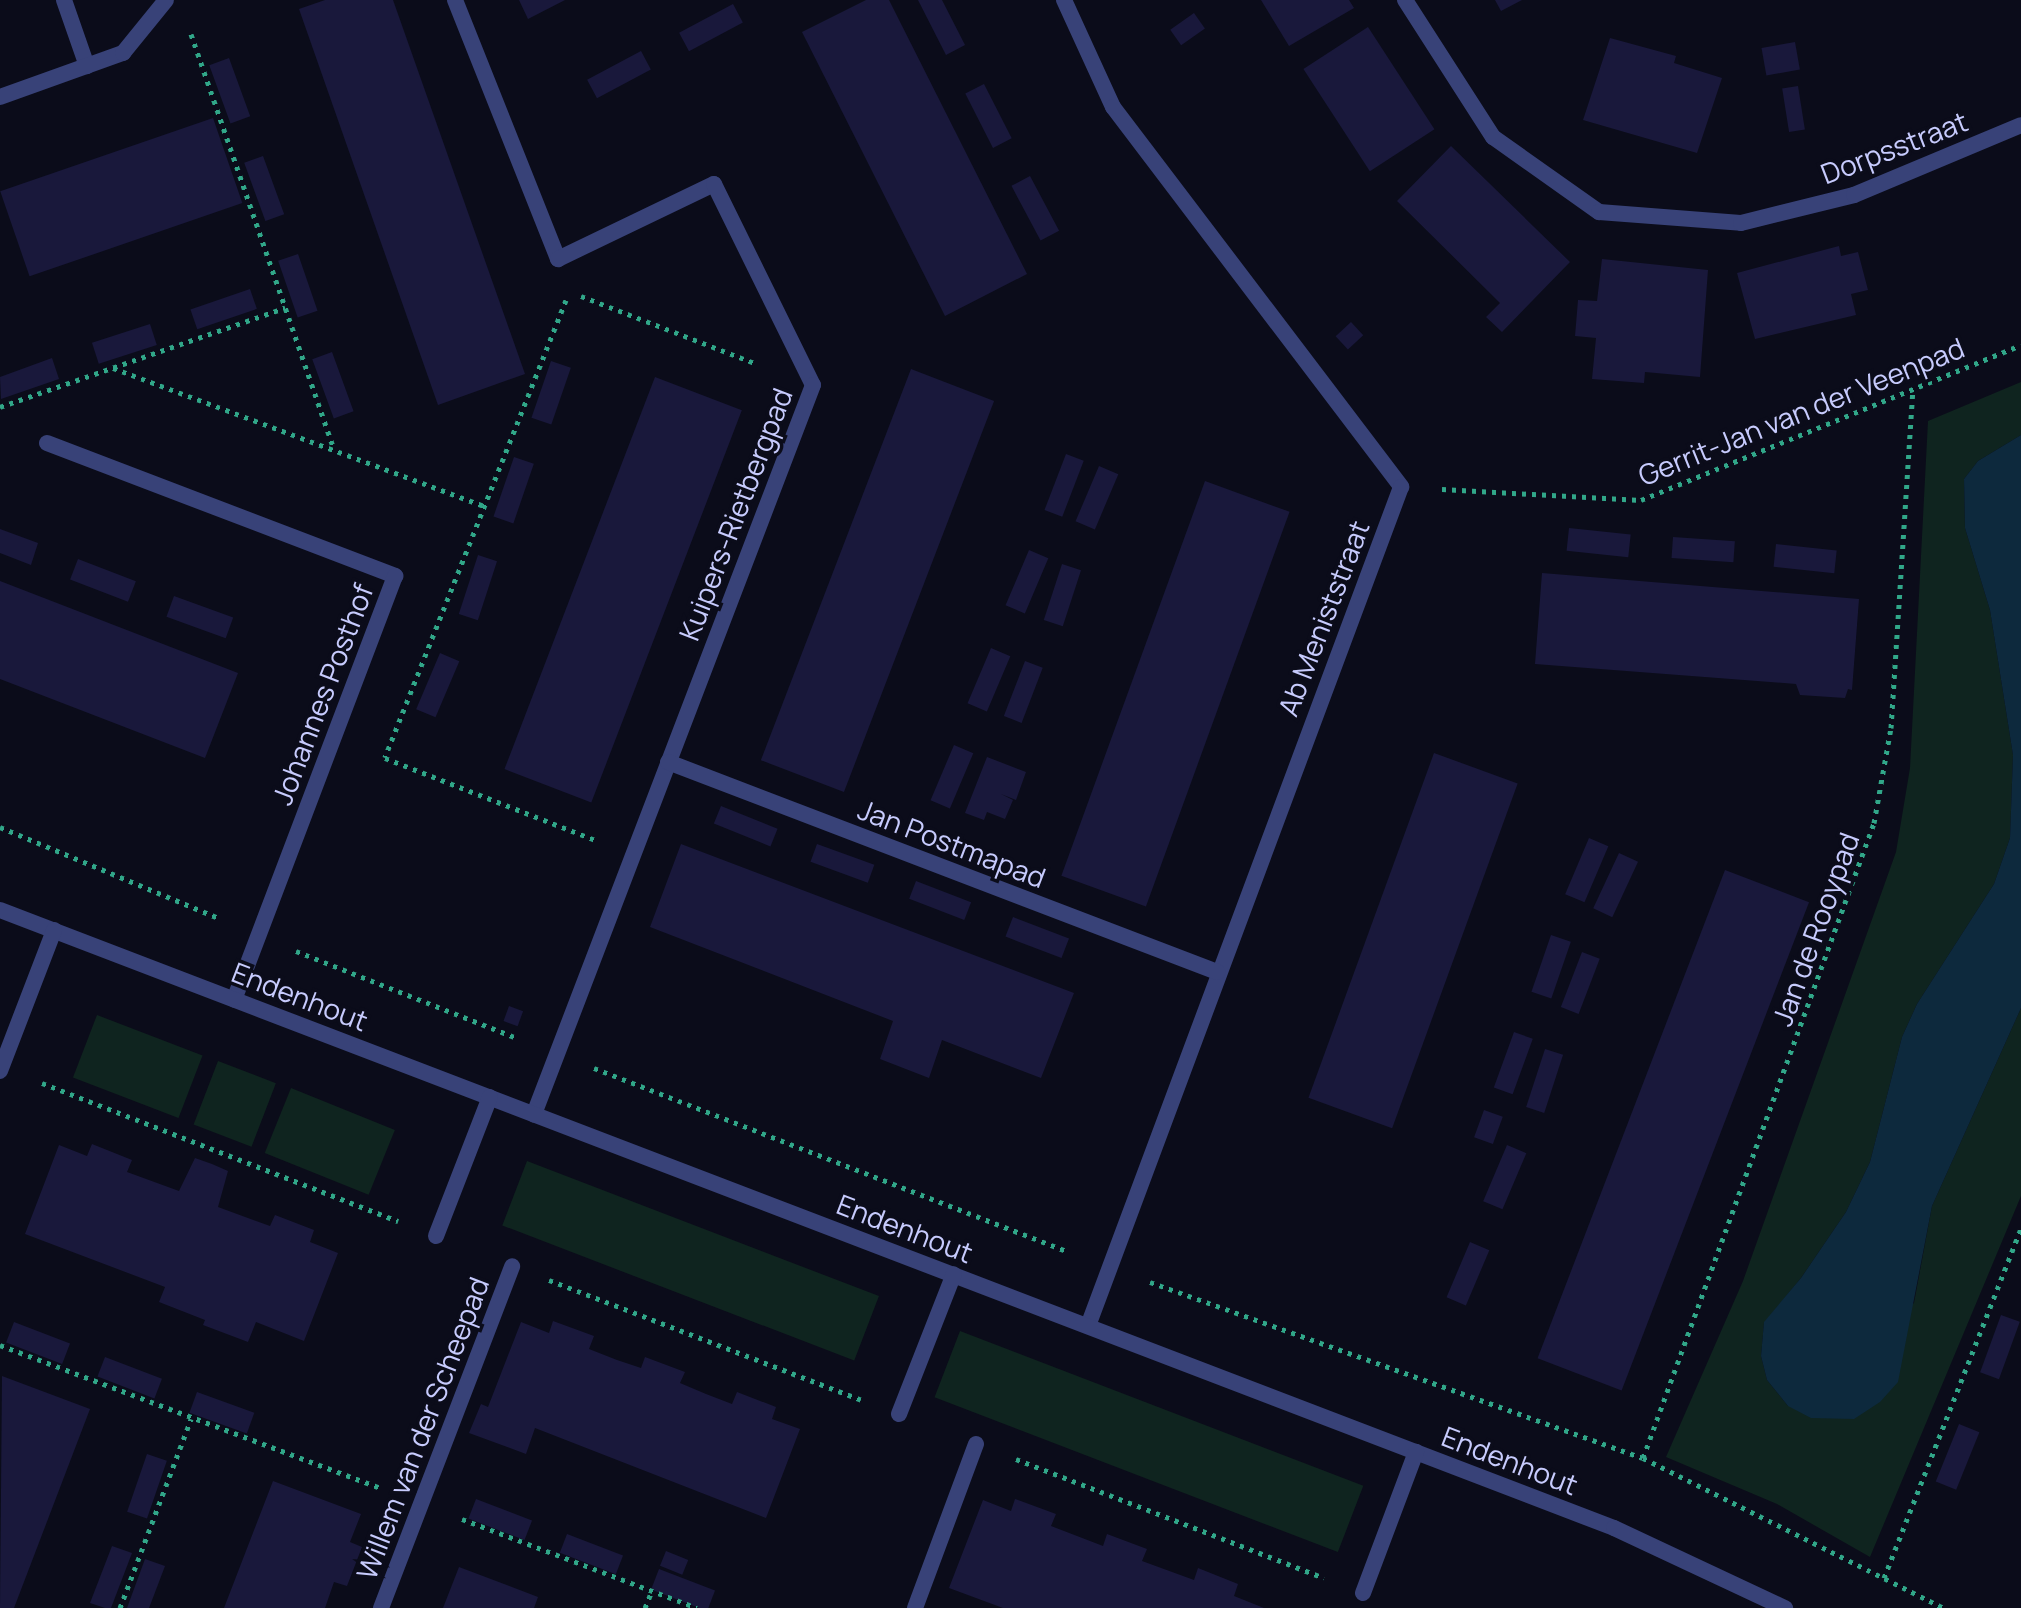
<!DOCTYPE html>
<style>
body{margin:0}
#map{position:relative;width:2021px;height:1608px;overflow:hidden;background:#0b0c1a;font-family:Manrope,sans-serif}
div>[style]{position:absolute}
.green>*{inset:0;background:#0f241f;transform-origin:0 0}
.water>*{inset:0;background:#0d293d}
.building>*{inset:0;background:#19183b;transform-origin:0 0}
.path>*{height:5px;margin-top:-2.5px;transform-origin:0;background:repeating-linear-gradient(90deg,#31a789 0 4px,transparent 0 10px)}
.street>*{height:16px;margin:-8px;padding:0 8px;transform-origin:8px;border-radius:8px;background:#384278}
span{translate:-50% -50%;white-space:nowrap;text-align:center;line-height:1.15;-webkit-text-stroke:7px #0b0c1a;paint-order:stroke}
.street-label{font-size:28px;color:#c7cbfd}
</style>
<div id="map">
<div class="green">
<i style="clip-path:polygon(2021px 382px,2021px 435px,1978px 461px,1964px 479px,1965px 528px,1990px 610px,2013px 755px,2010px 838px,1994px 884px,1917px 1004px,1902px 1037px,1870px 1162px,1846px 1212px,1801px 1278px,1764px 1323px,1761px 1356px,1767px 1380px,1788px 1406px,1914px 1303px,1932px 1206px,2021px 1008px,2021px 1196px,1870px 1557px,1777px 1504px,1666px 1457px,1743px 1281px,1896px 852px,1910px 768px,1928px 421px)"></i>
<i style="left:97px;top:1015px;width:113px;height:67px;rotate:21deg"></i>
<i style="left:218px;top:1061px;width:62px;height:68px;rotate:21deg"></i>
<i style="left:291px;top:1088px;width:112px;height:70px;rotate:22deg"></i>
<i style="left:527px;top:1161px;width:377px;height:69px;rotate:21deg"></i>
<i style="left:960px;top:1331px;width:432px;height:71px;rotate:21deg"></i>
</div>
<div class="water">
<i style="clip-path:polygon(2021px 435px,2021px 1008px,1932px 1206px,1898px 1382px,1880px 1402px,1854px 1419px,1811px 1418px,1788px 1406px,1767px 1380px,1761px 1356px,1764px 1322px,1801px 1278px,1846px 1212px,1870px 1162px,1902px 1037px,1917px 1004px,1994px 884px,2010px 838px,2013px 755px,1990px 610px,1965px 528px,1964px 479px,1978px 461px)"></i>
</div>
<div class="building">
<i style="clip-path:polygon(325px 0,393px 0,525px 374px,438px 405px,299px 9px)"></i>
<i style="clip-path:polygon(519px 0,565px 0,528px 19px)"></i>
<i style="clip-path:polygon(866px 0,889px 0,1027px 274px,945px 316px,802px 32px)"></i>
<i style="clip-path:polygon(918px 0,942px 0,965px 45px,946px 55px)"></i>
<i style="clip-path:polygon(1261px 0,1349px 0,1354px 8px,1289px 46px)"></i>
<i style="clip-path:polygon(1495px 0,1522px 0,1501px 11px)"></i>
<i style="left:733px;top:4px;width:21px;height:61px;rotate:62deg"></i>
<i style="left:1194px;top:13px;width:19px;height:29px;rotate:55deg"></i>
<i style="left:1368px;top:27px;width:122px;height:77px;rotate:57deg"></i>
<i style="clip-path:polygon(1610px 38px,1676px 56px,1674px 63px,1722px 78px,1697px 153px,1583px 120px)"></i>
<i style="left:1795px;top:42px;width:28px;height:34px;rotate:80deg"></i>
<i style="left:641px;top:51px;width:21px;height:61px;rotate:62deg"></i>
<i style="left:229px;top:58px;width:62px;height:21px;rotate:70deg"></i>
<i style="left:984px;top:84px;width:61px;height:21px;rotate:63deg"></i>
<i style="left:1798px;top:86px;width:44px;height:16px;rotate:81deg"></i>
<i style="left:213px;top:118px;width:90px;height:225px;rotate:71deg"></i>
<i style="clip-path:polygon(1451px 146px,1570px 262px,1502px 332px,1486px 317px,1500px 303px,1397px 201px)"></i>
<i style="left:263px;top:156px;width:62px;height:20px;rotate:70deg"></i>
<i style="left:1030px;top:176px;width:62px;height:21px;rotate:62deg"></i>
<i style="clip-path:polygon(1839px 246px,1841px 256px,1858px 252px,1868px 290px,1851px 294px,1856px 315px,1755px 339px,1737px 273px)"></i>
<i style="left:298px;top:254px;width:60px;height:21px;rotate:71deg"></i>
<i style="clip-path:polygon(1602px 259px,1708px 270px,1700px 377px,1645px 372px,1644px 383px,1592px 379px,1596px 338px,1575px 336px,1578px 300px,1597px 301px)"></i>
<i style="left:250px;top:289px;width:21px;height:63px;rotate:71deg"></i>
<i style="left:1351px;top:322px;width:18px;height:21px;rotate:47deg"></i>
<i style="left:150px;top:324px;width:22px;height:61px;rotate:72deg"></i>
<i style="left:332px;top:352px;width:63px;height:21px;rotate:70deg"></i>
<i style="clip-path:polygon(52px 358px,59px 379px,1px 399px,0 377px)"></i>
<i style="left:551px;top:361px;width:21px;height:60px;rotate:19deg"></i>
<i style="left:911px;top:369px;width:89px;height:419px;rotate:21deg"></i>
<i style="left:655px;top:377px;width:93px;height:420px;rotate:21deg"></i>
<i style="left:1066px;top:454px;width:19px;height:60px;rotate:21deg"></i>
<i style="left:514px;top:457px;width:21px;height:63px;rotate:19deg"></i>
<i style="left:1099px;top:466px;width:21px;height:60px;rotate:23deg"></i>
<i style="left:1205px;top:481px;width:90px;height:420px;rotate:20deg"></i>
<i style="left:1569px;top:528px;width:62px;height:23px;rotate:6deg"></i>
<i style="clip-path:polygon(0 529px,38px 543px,31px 565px,0 553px)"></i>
<i style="left:1673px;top:537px;width:62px;height:21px;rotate:4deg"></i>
<i style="left:1776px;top:544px;width:61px;height:23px;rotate:6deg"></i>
<i style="left:1029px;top:550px;width:21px;height:60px;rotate:23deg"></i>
<i style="left:478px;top:555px;width:20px;height:62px;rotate:18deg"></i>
<i style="left:78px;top:559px;width:62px;height:22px;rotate:21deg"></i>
<i style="left:1062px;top:564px;width:20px;height:59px;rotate:18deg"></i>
<i style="clip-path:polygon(1542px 573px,1859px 599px,1852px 690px,1848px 689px,1845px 698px,1800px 695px,1796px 684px,1535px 664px)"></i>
<i style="clip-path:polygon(0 581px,238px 673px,205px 758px,0 679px)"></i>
<i style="left:174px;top:596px;width:63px;height:22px;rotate:20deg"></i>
<i style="left:991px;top:648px;width:21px;height:60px;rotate:23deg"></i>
<i style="left:440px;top:653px;width:21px;height:61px;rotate:23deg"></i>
<i style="left:1025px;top:661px;width:19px;height:59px;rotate:21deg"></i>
<i style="left:954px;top:745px;width:21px;height:60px;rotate:23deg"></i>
<i style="left:1434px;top:753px;width:89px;height:367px;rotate:20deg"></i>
<i style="clip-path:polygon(987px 757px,1026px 772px,1016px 800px,1001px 794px,1013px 800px,1005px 819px,987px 812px,984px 820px,965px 813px)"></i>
<i style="left:721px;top:806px;width:61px;height:19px;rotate:22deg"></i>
<i style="left:1589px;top:838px;width:21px;height:61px;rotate:23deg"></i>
<i style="clip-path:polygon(681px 844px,1074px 993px,1041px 1078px,942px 1040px,929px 1078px,880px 1059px,893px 1021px,650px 927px)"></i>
<i style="left:817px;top:844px;width:61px;height:19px;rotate:20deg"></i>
<i style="left:1619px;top:853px;width:21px;height:61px;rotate:25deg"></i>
<i style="left:1725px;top:870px;width:90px;height:523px;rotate:21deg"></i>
<i style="left:916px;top:881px;width:59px;height:19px;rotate:21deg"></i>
<i style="left:1013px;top:917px;width:60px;height:21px;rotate:21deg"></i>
<i style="left:1551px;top:935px;width:21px;height:60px;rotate:19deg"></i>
<i style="left:1582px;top:952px;width:19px;height:59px;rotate:21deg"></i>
<i style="left:509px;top:1006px;width:15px;height:16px;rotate:20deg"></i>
<i style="left:1514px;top:1032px;width:20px;height:59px;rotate:20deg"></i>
<i style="left:1545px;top:1049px;width:19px;height:61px;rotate:18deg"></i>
<i style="left:1484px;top:1110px;width:20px;height:29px;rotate:20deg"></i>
<i style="clip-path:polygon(92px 1144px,132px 1160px,127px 1172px,179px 1191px,195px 1158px,212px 1164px,228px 1171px,218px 1207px,270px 1226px,275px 1215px,314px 1230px,310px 1242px,338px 1253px,304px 1341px,256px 1322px,248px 1342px,203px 1325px,205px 1320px,159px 1302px,165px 1287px,25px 1234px,59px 1145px,87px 1156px)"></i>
<i style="left:1507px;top:1145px;width:21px;height:61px;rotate:23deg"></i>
<i style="left:1470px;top:1242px;width:21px;height:60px;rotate:23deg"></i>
<i style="left:2001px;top:1315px;width:20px;height:61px;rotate:20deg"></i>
<i style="clip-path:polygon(553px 1321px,594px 1336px,589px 1349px,617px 1360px,641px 1368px,645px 1357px,685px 1372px,680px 1383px,706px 1394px,732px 1404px,737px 1392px,776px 1407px,772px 1419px,800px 1429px,766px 1518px,535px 1428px,526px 1454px,469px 1433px,481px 1404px,488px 1407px,521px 1322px,549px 1333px)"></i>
<i style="left:14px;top:1322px;width:60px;height:22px;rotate:21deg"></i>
<i style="left:105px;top:1357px;width:61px;height:21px;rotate:21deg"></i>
<i style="clip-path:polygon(2px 1376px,90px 1409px,14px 1608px,0 1608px)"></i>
<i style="left:197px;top:1392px;width:61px;height:22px;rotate:20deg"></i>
<i style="left:1959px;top:1424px;width:22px;height:62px;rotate:22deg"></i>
<i style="left:147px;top:1454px;width:21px;height:61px;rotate:19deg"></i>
<i style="clip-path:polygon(273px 1481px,361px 1514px,350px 1542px,362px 1547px,347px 1586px,334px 1582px,325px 1608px,224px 1608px)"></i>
<i style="left:476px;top:1499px;width:60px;height:21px;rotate:21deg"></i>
<i style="clip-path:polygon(1015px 1499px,1056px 1514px,1051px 1526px,1103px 1546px,1107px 1534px,1147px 1549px,1142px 1561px,1194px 1580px,1198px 1568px,1238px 1584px,1234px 1596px,1264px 1608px,1003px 1608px,949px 1588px,983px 1500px,1011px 1511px)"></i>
<i style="left:567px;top:1534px;width:60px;height:20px;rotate:21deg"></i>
<i style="clip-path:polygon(112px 1546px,132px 1553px,111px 1608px,105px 1608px,90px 1603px)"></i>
<i style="left:666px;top:1551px;width:24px;height:16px;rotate:22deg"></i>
<i style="clip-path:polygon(145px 1559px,165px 1566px,154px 1595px,149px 1608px,127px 1608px)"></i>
<i style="clip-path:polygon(459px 1567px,538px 1597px,534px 1608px,443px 1608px)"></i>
<i style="left:659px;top:1569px;width:60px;height:22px;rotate:21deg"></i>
</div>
<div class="path">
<i style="left:191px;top:34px;width:439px;rotate:71deg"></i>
<i style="left:581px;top:296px;width:186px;rotate:21.1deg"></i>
<i style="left:566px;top:300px;width:492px;rotate:111.6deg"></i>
<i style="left:385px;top:758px;width:225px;rotate:21.3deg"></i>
<i style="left:113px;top:368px;width:397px;rotate:20.4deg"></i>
<i style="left:0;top:407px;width:302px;rotate:-19.2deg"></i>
<i style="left:1442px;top:489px;width:199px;rotate:3.2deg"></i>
<i style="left:1641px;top:500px;width:410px;rotate:-22.2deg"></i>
<i style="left:0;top:827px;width:239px;rotate:22.6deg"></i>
<i style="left:296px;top:951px;width:238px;rotate:21.5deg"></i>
<i style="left:594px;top:1068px;width:509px;rotate:21.17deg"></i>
<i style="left:42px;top:1083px;width:382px;rotate:21.2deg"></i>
<i style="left:549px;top:1280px;width:334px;rotate:21deg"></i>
<i style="left:1150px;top:1282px;width:523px;rotate:19.65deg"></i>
<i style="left:1643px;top:1458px;width:336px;rotate:26.5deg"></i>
<i style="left:0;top:1345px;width:407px;rotate:20.6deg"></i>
<i style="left:1643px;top:1458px;width:676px;rotate:-70.01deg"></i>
<i style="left:1874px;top:823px;width:97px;rotate:-79.9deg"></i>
<i style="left:1891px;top:728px;width:340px;rotate:-86.3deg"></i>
<i style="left:1016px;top:1459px;width:330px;rotate:21.1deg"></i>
<i style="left:462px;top:1519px;width:251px;rotate:20.7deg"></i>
<i style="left:1884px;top:1578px;width:376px;rotate:-68.6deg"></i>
<i style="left:120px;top:1608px;width:202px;rotate:-69.4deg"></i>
<i style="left:645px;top:1608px;width:18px;rotate:-68deg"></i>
</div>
<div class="street">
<i style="left:64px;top:0;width:70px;rotate:70.8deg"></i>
<i style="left:455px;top:0;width:279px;rotate:68.3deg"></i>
<i style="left:558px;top:259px;width:173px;rotate:-25.7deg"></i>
<i style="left:714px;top:184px;width:224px;rotate:63.8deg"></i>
<i style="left:813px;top:385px;width:781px;rotate:110.94deg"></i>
<i style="left:1064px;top:0;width:118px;rotate:65.4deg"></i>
<i style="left:1113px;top:107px;width:477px;rotate:52.8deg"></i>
<i style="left:1401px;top:487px;width:895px;rotate:110.46deg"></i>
<i style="left:1405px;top:0;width:163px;rotate:57.3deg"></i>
<i style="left:1493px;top:137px;width:130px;rotate:35.3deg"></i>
<i style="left:1599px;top:212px;width:142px;rotate:4.4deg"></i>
<i style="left:1741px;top:223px;width:116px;rotate:-13.9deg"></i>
<i style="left:1854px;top:195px;width:181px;rotate:-22.7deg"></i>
<i style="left:0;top:97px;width:131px;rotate:-19.7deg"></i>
<i style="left:123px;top:53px;width:68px;rotate:-50.9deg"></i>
<i style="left:47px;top:443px;width:373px;rotate:20.9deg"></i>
<i style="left:395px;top:576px;width:453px;rotate:110.8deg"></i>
<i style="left:668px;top:762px;width:588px;rotate:20.93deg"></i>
<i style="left:0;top:910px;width:1728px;rotate:20.95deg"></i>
<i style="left:1614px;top:1528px;width:189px;rotate:25.1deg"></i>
<i style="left:0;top:1071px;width:151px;rotate:-69deg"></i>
<i style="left:436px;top:1236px;width:149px;rotate:-68.8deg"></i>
<i style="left:899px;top:1414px;width:150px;rotate:-68.6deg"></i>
<i style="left:1363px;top:1593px;width:151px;rotate:-69.4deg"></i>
<i style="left:381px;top:1608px;width:366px;rotate:-69deg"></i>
<i style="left:915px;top:1608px;width:175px;rotate:-69.6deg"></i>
</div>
<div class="street-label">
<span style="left:1894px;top:147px;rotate:-21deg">Dorpsstraat</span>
<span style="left:1801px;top:411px;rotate:-22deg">Gerrit-Jan van der Veenpad</span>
<span style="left:735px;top:514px;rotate:-69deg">Kuipers-Rietbergpad</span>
<span style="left:1323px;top:618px;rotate:-69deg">Ab Meniststraat</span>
<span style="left:322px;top:694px;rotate:-69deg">Johannes Posthof</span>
<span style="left:952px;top:843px;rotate:21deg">Jan Postmapad</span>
<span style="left:1815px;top:929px;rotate:-70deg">Jan de Rooypad</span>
<span style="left:300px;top:996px;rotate:21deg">Endenhout</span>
<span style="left:905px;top:1228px;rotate:21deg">Endenhout</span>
<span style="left:422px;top:1428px;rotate:-69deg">Willem van der Scheepad</span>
<span style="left:1510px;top:1460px;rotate:21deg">Endenhout</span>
</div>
</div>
